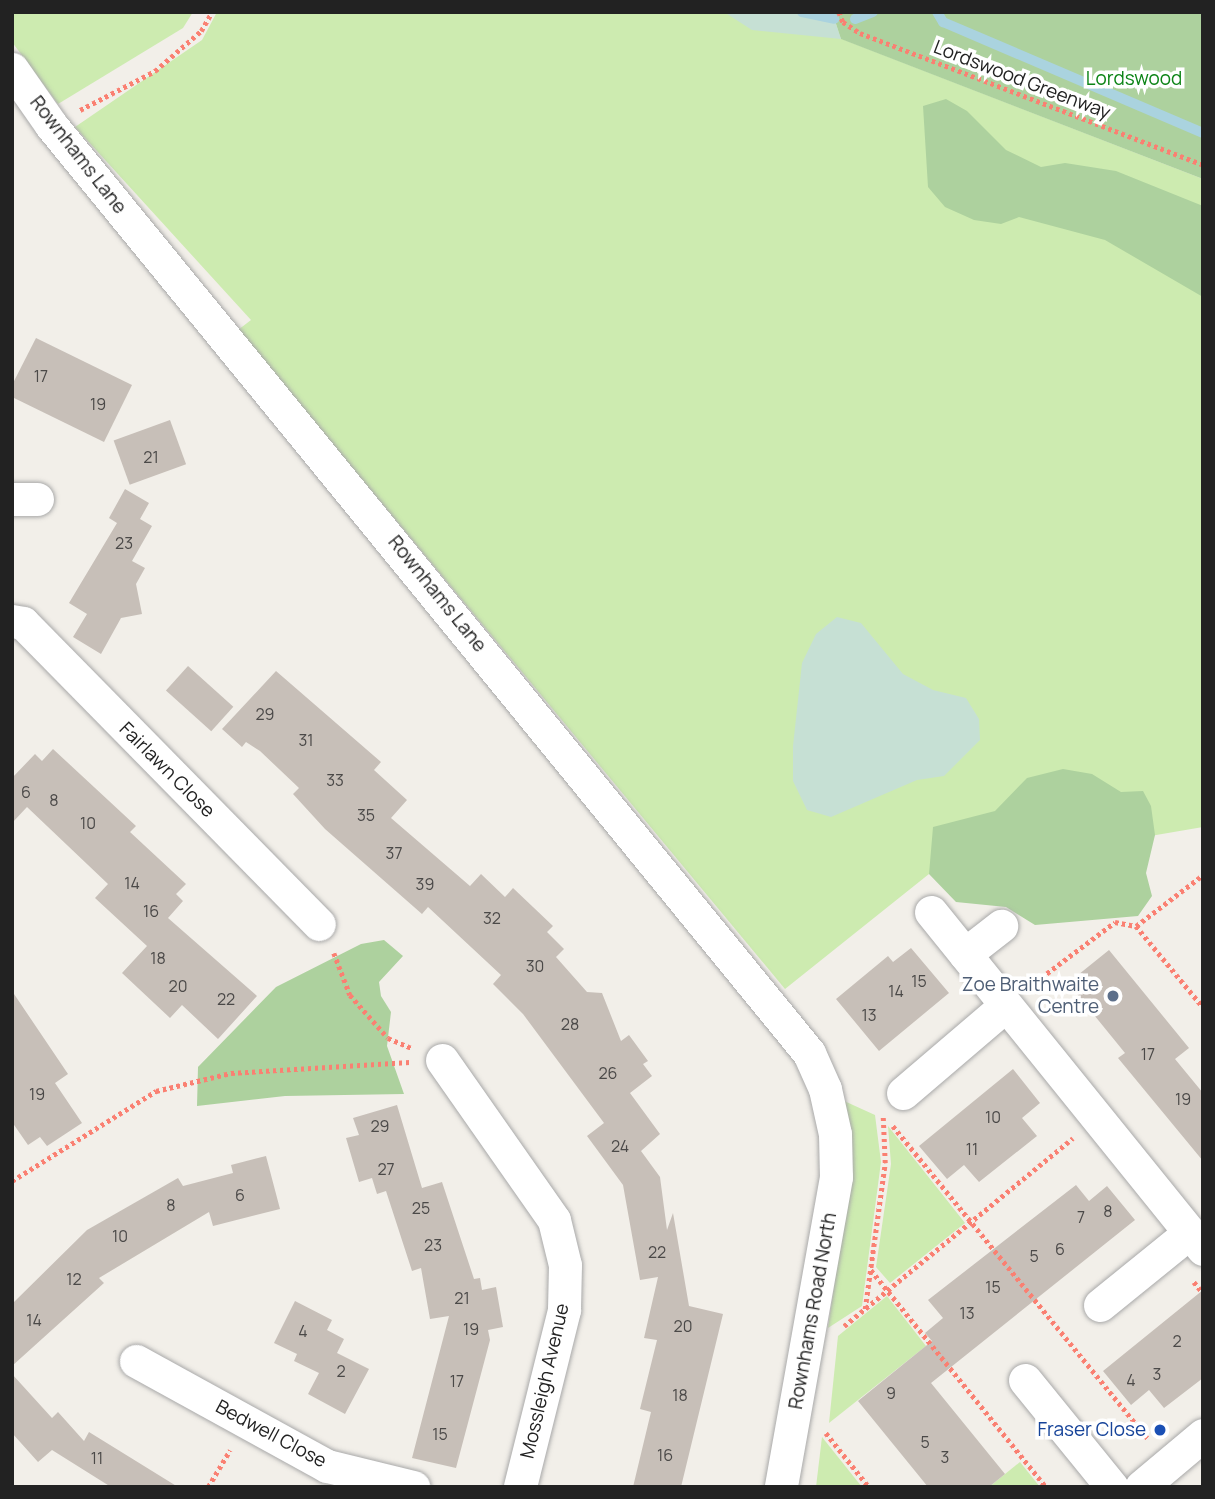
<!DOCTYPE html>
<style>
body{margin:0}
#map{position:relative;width:1215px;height:1499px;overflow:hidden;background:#f2efe9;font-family:Manrope,sans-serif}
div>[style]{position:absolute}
.grass>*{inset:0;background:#cdebb0}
.forest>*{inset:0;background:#add19e}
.wetland>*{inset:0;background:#c6e0d4}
.stream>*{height:10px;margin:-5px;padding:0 5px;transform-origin:5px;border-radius:5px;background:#aad3df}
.building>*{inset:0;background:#c7bfb8;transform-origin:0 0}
.path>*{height:4.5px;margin-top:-2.25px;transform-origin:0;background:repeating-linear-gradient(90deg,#fa8072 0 3.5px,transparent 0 7px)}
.roads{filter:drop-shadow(0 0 2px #a9a9a9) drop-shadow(0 0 2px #a9a9a9)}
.minor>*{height:33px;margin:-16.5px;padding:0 16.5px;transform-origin:16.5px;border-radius:16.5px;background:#fff}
.dots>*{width:19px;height:19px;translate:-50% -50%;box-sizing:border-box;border:4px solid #fff;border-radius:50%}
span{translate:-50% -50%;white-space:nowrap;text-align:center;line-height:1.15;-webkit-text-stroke:7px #fff;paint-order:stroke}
.number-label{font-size:16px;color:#4b4948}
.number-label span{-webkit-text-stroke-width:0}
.park-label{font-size:19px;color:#0c8416}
.street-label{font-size:19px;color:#222}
.service-label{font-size:19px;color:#4e5e75}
.right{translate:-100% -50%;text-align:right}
.transit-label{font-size:19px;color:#164399}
.frame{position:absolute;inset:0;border:14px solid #222;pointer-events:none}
</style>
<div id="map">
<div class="grass">
<i style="clip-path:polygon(12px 12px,193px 12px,183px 28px,58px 104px,12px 42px)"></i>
<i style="clip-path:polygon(217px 12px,831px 12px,842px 39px,1203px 179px,1203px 827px,929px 874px,785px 989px,238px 330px,251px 320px,75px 127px,202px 40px)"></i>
<i style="clip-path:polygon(842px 1100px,875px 1115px,881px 1162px,862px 1306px,828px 1328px,847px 1197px)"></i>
<i style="clip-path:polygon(888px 1126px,965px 1223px,890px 1283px,876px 1267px,891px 1164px)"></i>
<i style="clip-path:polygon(887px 1296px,926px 1346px,829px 1423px,838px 1336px)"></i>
<i style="clip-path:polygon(822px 1437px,862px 1487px,816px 1487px)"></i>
<i style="clip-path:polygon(1020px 1462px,1040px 1487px,989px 1487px)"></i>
</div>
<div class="forest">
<i style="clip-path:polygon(832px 12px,1203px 12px,1203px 179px,841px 39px)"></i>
<i style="clip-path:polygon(946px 99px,967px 111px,1006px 150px,1041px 167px,1065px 163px,1116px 171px,1203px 206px,1203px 297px,1105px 240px,1019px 217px,1001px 224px,974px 220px,945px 207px,928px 187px,923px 106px)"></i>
<i style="clip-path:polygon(1063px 769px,1092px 774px,1121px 792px,1143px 791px,1151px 806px,1155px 835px,1146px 873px,1152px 896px,1138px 916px,1035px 925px,1006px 907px,956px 902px,929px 874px,933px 827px,995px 811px,1027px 778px)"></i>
<i style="clip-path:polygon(384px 940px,403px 956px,379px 982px,381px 996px,391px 1012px,387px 1046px,404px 1094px,285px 1096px,197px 1106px,198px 1067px,276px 987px,361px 944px)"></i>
</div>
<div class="wetland">
<i style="clip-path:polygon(724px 12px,832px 12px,841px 39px,752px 30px)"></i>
<i style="clip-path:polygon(837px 617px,861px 623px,903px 674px,933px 690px,966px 698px,979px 719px,980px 740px,944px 776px,917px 780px,831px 817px,807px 810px,793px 781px,793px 746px,802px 663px,816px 634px)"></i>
</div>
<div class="stream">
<i style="left:802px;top:12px;width:33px;rotate:12deg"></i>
<i style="left:937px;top:12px;width:12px;rotate:59deg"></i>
<i style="left:943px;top:22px;width:283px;rotate:23.1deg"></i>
<i style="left:855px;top:19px;width:19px;rotate:-21deg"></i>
</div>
<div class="building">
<i style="clip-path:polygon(36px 338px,132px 385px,104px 442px,12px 397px,12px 385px)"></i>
<i style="left:170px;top:420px;width:47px;height:60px;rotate:70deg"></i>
<i style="clip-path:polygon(125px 489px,149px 503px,140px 519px,152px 526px,132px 561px,145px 568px,136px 584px,142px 614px,121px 618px,101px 654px,73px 637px,87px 614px,69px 603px,117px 523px,109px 518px)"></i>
<i style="left:188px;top:666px;width:61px;height:33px;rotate:42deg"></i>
<i style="clip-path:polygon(276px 671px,381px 762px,374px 770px,407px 800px,391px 818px,470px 886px,481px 874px,505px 897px,513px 888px,553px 926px,547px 932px,564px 949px,556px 957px,587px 992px,602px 993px,621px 1041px,629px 1035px,648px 1061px,643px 1064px,652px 1076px,630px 1093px,660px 1134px,641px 1151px,660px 1177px,667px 1230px,673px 1213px,689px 1306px,723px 1314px,681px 1487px,633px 1487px,651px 1412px,640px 1409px,657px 1340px,644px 1338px,658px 1277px,640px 1280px,623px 1185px,587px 1136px,604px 1123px,523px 1014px,493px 984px,501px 975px,428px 907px,422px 914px,325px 829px,293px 794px,299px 788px,260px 751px,246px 742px,242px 747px,222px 729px)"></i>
<i style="clip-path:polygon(53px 749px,136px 826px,130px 832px,186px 884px,176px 894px,183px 901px,168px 918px,257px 996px,218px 1039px,182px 1005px,170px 1018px,122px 973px,147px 946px,95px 898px,108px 884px,27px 807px,12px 823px,12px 778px,35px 754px,42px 761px)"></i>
<i style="clip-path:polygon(911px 948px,949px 993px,879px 1051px,836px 999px,888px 956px,893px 962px)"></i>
<i style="clip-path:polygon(1109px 950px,1189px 1048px,1175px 1059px,1203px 1093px,1203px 1161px,1118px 1058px,1125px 1053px,1068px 983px)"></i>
<i style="clip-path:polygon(12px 991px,68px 1074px,55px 1083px,82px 1123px,47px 1146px,40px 1137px,28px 1145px,12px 1122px)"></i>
<i style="clip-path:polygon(1013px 1069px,1040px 1103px,1022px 1118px,1037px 1136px,979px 1182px,964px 1165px,947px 1179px,919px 1146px)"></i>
<i style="clip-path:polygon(397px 1105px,422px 1188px,442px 1182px,474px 1279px,480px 1278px,482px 1290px,496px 1287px,503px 1327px,488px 1330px,490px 1340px,456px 1468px,412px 1458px,449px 1316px,430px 1319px,421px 1268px,412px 1271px,386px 1191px,377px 1194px,372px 1178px,359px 1182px,346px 1138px,359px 1135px,353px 1118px)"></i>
<i style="clip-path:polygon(266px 1156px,280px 1209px,213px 1226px,209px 1212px,99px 1278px,104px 1283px,12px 1366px,12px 1304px,87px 1230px,178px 1178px,183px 1186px,233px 1173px,231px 1165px)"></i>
<i style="clip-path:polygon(1076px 1185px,1089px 1201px,1107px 1186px,1135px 1220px,931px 1383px,1005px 1474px,989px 1487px,928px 1487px,858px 1401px,932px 1341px,925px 1333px,943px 1318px,928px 1300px)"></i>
<i style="clip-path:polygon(1203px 1290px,1203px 1378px,1164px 1408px,1149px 1390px,1131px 1405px,1103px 1371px)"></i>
<i style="clip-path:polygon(295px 1301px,332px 1320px,327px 1330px,344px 1339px,337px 1353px,369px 1369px,345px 1414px,308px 1394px,319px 1373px,294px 1361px,297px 1354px,274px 1343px)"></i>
<i style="clip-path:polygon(12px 1374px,52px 1418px,58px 1412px,84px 1441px,89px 1432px,178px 1487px,111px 1487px,52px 1450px,38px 1462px,12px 1433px)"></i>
</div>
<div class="path">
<i style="left:839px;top:12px;width:11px;rotate:68deg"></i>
<i style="left:843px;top:22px;width:20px;rotate:33deg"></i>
<i style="left:860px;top:33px;width:368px;rotate:21deg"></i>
<i style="left:80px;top:110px;width:85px;rotate:-27.5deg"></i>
<i style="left:155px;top:71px;width:61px;rotate:-41deg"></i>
<i style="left:201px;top:31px;width:22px;rotate:-60deg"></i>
<i style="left:1136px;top:926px;width:105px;rotate:50.4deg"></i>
<i style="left:334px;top:953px;width:45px;rotate:69.1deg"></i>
<i style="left:350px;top:995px;width:57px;rotate:48.5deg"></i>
<i style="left:388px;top:1038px;width:25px;rotate:23deg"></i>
<i style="left:1030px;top:986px;width:106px;rotate:-37deg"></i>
<i style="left:1115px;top:922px;width:21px;rotate:11deg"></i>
<i style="left:1136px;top:926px;width:84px;rotate:-37.3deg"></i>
<i style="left:893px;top:1126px;width:404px;rotate:50.8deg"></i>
<i style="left:12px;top:1181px;width:170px;rotate:-32deg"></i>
<i style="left:156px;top:1091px;width:77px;rotate:-13.5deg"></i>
<i style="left:231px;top:1073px;width:179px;rotate:-3.5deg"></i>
<i style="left:871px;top:1270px;width:279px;rotate:51.1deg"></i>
<i style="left:1194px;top:1282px;width:14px;rotate:51deg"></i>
<i style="left:865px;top:1309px;width:147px;rotate:-82.2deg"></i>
<i style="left:885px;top:1163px;width:46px;rotate:-92.5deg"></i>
<i style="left:844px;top:1326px;width:296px;rotate:-39.4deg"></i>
<i style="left:826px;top:1433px;width:69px;rotate:51.5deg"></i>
<i style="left:208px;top:1487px;width:43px;rotate:-59.3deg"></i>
</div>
<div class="roads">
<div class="minor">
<i style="left:12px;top:69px;width:68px;rotate:55.1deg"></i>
<i style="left:51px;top:125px;width:1198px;rotate:50.76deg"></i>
<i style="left:809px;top:1053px;width:39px;rotate:66deg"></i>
<i style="left:825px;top:1089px;width:46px;rotate:77.5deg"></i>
<i style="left:835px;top:1134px;width:43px;rotate:88.7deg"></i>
<i style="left:836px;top:1177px;width:315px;rotate:100.1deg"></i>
<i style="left:12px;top:499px;width:25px"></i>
<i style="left:12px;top:621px;width:11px;rotate:10deg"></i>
<i style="left:23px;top:623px;width:422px;rotate:45.5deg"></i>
<i style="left:931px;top:912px;width:433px;rotate:51.1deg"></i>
<i style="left:965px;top:954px;width:46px;rotate:-37.9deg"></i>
<i style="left:442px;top:1060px;width:195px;rotate:55deg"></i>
<i style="left:554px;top:1220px;width:46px;rotate:76.3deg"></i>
<i style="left:565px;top:1265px;width:45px;rotate:91.3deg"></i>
<i style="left:564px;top:1310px;width:182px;rotate:104deg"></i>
<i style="left:903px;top:1093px;width:134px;rotate:-40.5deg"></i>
<i style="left:1100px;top:1305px;width:114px;rotate:-39deg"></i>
<i style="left:136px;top:1361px;width:218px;rotate:28.8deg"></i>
<i style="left:327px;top:1466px;width:89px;rotate:13.7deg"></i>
<i style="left:1025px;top:1380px;width:138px;rotate:50.9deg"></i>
<i style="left:1141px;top:1487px;width:81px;rotate:-40deg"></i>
</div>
</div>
<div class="dots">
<i style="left:1113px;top:996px;background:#5c6f8a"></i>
<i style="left:1160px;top:1430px;background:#1a4fb4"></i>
</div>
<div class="number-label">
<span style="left:41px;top:376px">17</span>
<span style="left:98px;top:404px">19</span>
<span style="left:151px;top:457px">21</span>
<span style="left:124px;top:543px">23</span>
<span style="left:265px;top:714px">29</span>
<span style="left:306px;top:740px">31</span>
<span style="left:335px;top:780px">33</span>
<span style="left:26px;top:792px">6</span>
<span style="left:54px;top:800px">8</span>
<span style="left:366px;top:815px">35</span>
<span style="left:88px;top:823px">10</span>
<span style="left:394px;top:853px">37</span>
<span style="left:132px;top:883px">14</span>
<span style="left:425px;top:884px">39</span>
<span style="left:151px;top:911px">16</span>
<span style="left:492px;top:918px">32</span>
<span style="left:158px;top:958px">18</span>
<span style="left:535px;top:966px">30</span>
<span style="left:919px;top:981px">15</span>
<span style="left:178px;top:986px">20</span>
<span style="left:896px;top:991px">14</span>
<span style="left:226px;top:999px">22</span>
<span style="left:869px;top:1015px">13</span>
<span style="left:570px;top:1024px">28</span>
<span style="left:1148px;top:1054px">17</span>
<span style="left:608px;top:1073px">26</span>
<span style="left:37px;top:1094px">19</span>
<span style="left:1183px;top:1099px">19</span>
<span style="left:993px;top:1117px">10</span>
<span style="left:380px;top:1126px">29</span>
<span style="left:620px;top:1146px">24</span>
<span style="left:972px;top:1149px">11</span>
<span style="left:386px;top:1169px">27</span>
<span style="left:240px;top:1195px">6</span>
<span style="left:171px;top:1205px">8</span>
<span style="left:421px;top:1208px">25</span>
<span style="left:1108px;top:1211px">8</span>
<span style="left:1081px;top:1217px">7</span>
<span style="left:120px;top:1236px">10</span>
<span style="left:433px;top:1245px">23</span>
<span style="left:1060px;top:1249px">6</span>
<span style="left:657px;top:1252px">22</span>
<span style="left:1034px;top:1256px">5</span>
<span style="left:74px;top:1279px">12</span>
<span style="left:993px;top:1287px">15</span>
<span style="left:462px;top:1298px">21</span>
<span style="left:967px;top:1313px">13</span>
<span style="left:34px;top:1320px">14</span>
<span style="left:683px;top:1326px">20</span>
<span style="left:471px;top:1329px">19</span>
<span style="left:303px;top:1331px">4</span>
<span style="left:1177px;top:1341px">2</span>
<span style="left:341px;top:1371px">2</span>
<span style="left:1157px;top:1374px">3</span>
<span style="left:1131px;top:1380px">4</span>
<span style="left:457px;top:1381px">17</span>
<span style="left:891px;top:1393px">9</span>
<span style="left:680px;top:1395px">18</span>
<span style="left:440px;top:1434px">15</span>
<span style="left:925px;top:1442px">5</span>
<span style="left:665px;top:1455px">16</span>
<span style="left:945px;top:1457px">3</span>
<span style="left:97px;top:1458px">11</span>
</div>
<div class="park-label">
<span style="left:1134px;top:79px">Lordswood</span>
</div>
<div class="street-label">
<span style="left:1022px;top:80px;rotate:21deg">Lordswood Greenway</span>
<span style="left:78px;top:155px;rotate:52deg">Rownhams Lane</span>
<span style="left:437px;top:594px;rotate:51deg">Rownhams Lane</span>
<span style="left:167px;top:770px;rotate:45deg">Fairlawn Close</span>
<span style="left:813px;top:1311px;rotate:-80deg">Rownhams Road North</span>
<span style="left:545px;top:1381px;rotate:-77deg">Mossleigh Avenue</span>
<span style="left:271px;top:1434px;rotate:28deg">Bedwell Close</span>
</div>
<div class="service-label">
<span class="right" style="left:1099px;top:996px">Zoe Braithwaite<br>Centre</span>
</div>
<div class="transit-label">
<span class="right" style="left:1146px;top:1430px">Fraser Close</span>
</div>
<div class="frame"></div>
</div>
